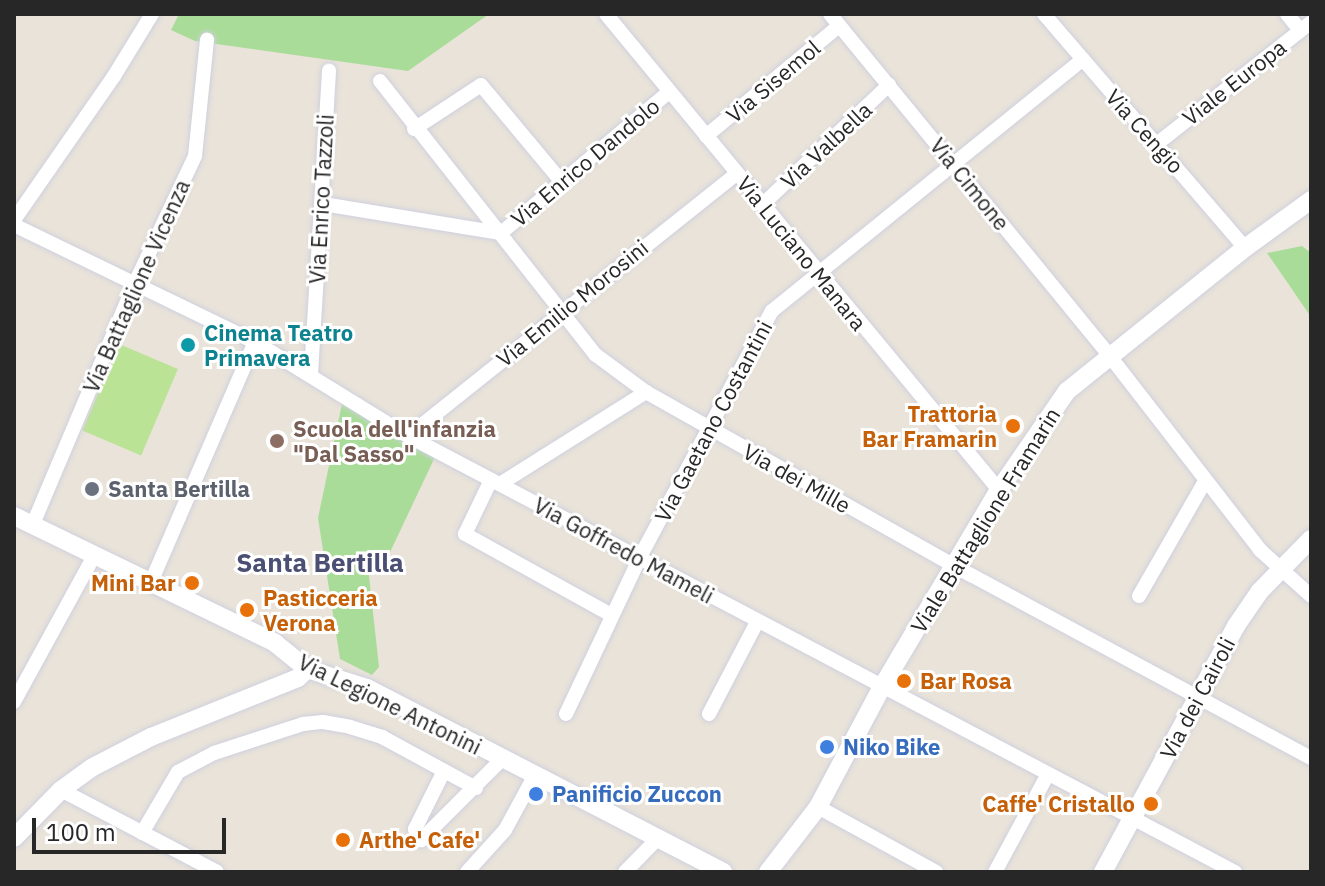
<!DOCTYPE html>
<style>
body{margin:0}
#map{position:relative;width:1325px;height:886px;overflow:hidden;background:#e9e3d9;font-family:"IBM Plex Sans",sans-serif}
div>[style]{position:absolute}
.green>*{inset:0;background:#aadc99}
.pitch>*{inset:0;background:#bbe395;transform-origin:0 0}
.roads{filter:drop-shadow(0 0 2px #cfd0df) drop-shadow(0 0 2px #cfd0df)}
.minor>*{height:14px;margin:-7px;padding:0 7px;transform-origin:7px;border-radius:7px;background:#fff}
.tertiary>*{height:18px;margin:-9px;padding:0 9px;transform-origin:9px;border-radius:9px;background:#fff}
.dots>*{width:22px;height:22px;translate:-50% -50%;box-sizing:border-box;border:4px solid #fff;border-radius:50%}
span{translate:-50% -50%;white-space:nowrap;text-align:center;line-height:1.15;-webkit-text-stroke:6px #fff;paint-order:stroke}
.street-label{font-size:22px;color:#272727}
.culture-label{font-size:22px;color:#0d838f;font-weight:700}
.left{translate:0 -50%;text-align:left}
.food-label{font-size:22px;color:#c56008;font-weight:700}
.right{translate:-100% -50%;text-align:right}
.education-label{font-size:22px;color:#785e54;font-weight:700}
.worship-label{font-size:22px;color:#5b616d;font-weight:700}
.shop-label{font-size:22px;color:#366cbe;font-weight:700}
.quarter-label{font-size:26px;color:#4b4f73;font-weight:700}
.frame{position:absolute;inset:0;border:16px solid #272727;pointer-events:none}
.scale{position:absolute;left:32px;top:818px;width:194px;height:36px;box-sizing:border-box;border:4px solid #272727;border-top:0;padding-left:10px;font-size:24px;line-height:28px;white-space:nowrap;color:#272727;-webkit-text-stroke:6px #fff;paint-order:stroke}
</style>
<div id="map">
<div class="green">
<i style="clip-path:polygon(179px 14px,489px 14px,408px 71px,195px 41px,171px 30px)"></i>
<i style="clip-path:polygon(1302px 246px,1311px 253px,1311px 317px,1267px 253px)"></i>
<i style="clip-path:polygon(343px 399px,435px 457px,383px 567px,367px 558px,379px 667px,372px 675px,340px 659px,318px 518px)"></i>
</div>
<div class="pitch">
<i style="left:119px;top:344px;width:64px;height:94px;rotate:23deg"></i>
</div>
<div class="roads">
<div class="minor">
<i style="left:606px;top:14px;width:617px;rotate:50.46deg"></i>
<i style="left:830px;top:14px;width:441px;rotate:50.7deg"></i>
<i style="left:1109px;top:355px;width:247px;rotate:52.2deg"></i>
<i style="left:1260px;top:550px;width:69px;rotate:42deg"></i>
<i style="left:1044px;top:14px;width:308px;rotate:49.3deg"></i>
<i style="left:1287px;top:14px;width:21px;rotate:51deg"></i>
<i style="left:380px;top:81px;width:349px;rotate:51.8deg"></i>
<i style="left:596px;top:355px;width:62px;rotate:36.5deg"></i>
<i style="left:646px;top:392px;width:373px;rotate:29.4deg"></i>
<i style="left:971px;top:575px;width:386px;rotate:28.3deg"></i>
<i style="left:414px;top:129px;width:80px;rotate:-33.3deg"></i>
<i style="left:481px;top:85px;width:125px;rotate:50.2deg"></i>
<i style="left:706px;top:136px;width:173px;rotate:-39.6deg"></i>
<i style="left:1158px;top:143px;width:195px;rotate:-38.3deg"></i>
<i style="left:323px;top:204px;width:180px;rotate:9.3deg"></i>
<i style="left:762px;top:205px;width:175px;rotate:-43.4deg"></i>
<i style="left:14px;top:220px;width:175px;rotate:-55.2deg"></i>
<i style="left:114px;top:76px;width:73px;rotate:-58.5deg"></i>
<i style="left:14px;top:225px;width:268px;rotate:25.9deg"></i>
<i style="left:255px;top:342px;width:180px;rotate:31.6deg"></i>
<i style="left:408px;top:436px;width:935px;rotate:27.8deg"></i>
<i style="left:501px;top:233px;width:219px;rotate:-40deg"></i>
<i style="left:311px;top:374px;width:304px;rotate:-86.6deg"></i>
<i style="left:408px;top:436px;width:421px;rotate:-38.6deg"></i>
<i style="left:491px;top:480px;width:60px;rotate:115.7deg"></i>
<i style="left:465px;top:534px;width:167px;rotate:29deg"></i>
<i style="left:500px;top:484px;width:173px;rotate:-32.2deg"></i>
<i style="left:33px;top:524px;width:262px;rotate:-67.1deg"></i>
<i style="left:135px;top:283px;width:140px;rotate:-64.7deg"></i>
<i style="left:195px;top:156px;width:117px;rotate:-84.1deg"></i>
<i style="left:151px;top:582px;width:262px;rotate:-66.6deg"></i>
<i style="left:1139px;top:596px;width:133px;rotate:-60.1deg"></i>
<i style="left:14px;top:702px;width:169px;rotate:-61.3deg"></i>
<i style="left:566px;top:714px;width:176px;rotate:-64.7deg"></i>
<i style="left:641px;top:555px;width:277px;rotate:-61.8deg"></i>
<i style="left:772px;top:311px;width:400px;rotate:-39deg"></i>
<i style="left:709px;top:714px;width:104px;rotate:-62.4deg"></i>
<i style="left:444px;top:771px;width:65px;rotate:116.6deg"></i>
<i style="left:415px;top:829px;width:13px;rotate:61deg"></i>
<i style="left:421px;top:840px;width:115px;rotate:-45deg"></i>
<i style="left:61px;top:790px;width:176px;rotate:27.7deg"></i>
<i style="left:818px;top:807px;width:135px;rotate:28.8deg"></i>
<i style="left:142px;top:833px;width:71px;rotate:-59.5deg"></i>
<i style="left:178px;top:772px;width:41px;rotate:-27.8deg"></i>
<i style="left:214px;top:753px;width:94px;rotate:-18deg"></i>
<i style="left:303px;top:724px;width:20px;rotate:-6deg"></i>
<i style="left:323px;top:722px;width:27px;rotate:10deg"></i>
<i style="left:350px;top:727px;width:34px;rotate:17deg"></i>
<i style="left:382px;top:737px;width:107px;rotate:28.5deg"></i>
<i style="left:467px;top:872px;width:57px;rotate:-47.9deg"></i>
<i style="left:505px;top:830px;width:63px;rotate:-61.4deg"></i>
<i style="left:625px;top:872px;width:49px;rotate:-45.8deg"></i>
<i style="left:995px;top:872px;width:111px;rotate:-61.6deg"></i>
</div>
<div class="tertiary">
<i style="left:14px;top:516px;width:290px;rotate:25.9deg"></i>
<i style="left:275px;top:643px;width:41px;rotate:39.1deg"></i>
<i style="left:307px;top:669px;width:63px;rotate:17.6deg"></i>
<i style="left:367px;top:688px;width:401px;rotate:27.3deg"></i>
<i style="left:14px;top:838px;width:67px;rotate:-45.6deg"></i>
<i style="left:61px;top:790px;width:37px;rotate:-36deg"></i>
<i style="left:91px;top:768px;width:68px;rotate:-27.3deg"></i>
<i style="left:151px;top:737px;width:158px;rotate:-21.9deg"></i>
<i style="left:298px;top:678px;width:13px;rotate:-45deg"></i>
<i style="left:768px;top:872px;width:82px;rotate:-52.4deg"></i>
<i style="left:818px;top:807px;width:138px;rotate:-62deg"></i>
<i style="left:883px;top:685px;width:227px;rotate:-59.3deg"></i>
<i style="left:999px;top:490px;width:120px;rotate:-55.5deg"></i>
<i style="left:1067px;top:391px;width:228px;rotate:-38.8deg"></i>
<i style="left:1245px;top:248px;width:82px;rotate:-36deg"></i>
<i style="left:1103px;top:872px;width:280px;rotate:-61.6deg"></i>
<i style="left:1236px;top:626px;width:42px;rotate:-55.6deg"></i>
<i style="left:1260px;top:591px;width:73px;rotate:-45.6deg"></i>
</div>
</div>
<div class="dots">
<i style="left:188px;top:345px;background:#0f9aa8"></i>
<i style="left:1013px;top:426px;background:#e8710a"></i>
<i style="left:277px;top:441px;background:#8d6e63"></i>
<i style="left:92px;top:489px;background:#6b7280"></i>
<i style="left:192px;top:583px;background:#e8710a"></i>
<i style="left:247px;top:610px;background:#e8710a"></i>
<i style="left:904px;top:681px;background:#e8710a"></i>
<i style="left:827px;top:747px;background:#3f7fe0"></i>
<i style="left:536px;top:794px;background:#3f7fe0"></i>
<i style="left:1151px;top:804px;background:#e8710a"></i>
<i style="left:343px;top:840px;background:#e8710a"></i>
</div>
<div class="street-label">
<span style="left:773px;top:81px;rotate:-40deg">Via Sisemol</span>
<span style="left:1234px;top:82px;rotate:-38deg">Viale Europa</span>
<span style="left:1145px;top:131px;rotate:48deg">Via Cengio</span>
<span style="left:826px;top:145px;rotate:-43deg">Via Valbella</span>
<span style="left:585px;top:162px;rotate:-40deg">Via Enrico Dandolo</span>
<span style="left:970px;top:184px;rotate:51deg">Via Cimone</span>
<span style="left:321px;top:199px;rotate:-87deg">Via Enrico Tazzoli</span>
<span style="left:802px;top:253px;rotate:51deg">Via Luciano Manara</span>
<span style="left:136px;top:286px;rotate:-66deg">Via Battaglione Vicenza</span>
<span style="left:572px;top:303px;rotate:-39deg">Via Emilio Morosini</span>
<span style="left:713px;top:421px;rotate:-62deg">Via Gaetano Costantini</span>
<span style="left:797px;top:478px;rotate:29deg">Via dei Mille</span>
<span style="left:985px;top:520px;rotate:-58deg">Viale Battaglione Framarin</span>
<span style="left:624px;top:550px;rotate:28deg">Via Goffredo Mameli</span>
<span style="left:1197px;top:698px;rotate:-62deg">Via dei Cairoli</span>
<span style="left:390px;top:704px;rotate:26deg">Via Legione Antonini</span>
</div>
<div class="culture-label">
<span class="left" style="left:204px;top:345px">Cinema Teatro<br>Primavera</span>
</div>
<div class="food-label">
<span class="right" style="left:997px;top:426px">Trattoria<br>Bar Framarin</span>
<span class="right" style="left:176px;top:583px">Mini Bar</span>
<span class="left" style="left:263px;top:610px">Pasticceria<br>Verona</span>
<span class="left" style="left:920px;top:681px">Bar Rosa</span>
<span class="right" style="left:1135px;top:804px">Caffe' Cristallo</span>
<span class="left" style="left:359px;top:840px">Arthe' Cafe'</span>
</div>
<div class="education-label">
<span class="left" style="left:293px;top:441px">Scuola dell'infanzia<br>"Dal Sasso"</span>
</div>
<div class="worship-label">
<span class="left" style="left:108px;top:489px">Santa Bertilla</span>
</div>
<div class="shop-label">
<span class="left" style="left:843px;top:747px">Niko Bike</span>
<span class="left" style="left:552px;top:794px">Panificio Zuccon</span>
</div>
<div class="quarter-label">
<span style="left:320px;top:563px">Santa Bertilla</span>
</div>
<div class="frame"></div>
<div class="scale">100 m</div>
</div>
